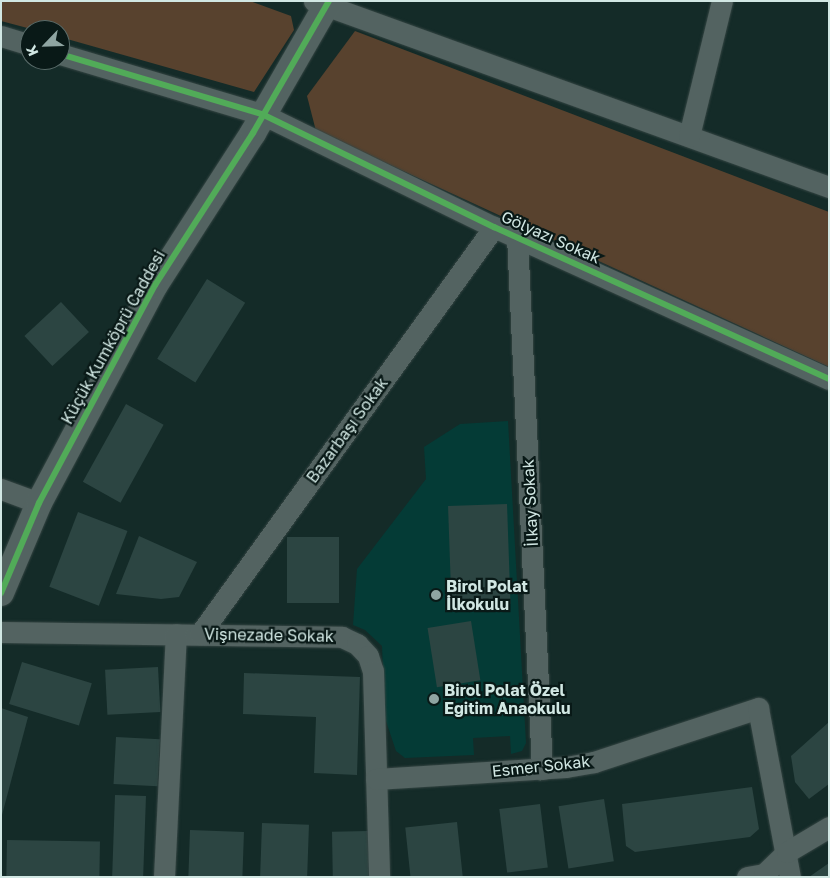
<!DOCTYPE html>
<meta charset="utf-8">
<style>
body{margin:0}
#map{position:relative;width:830px;height:878px;overflow:hidden;background:#142b28;font-family:"Golos Text",sans-serif}
div>[style]{position:absolute}
.built>*{inset:0;background:#043b36}
.green>*{inset:0;background:#58422e}
.building>*{inset:0;background:#2c4542;transform-origin:0 0}
.roads{filter:drop-shadow(0 0 1px #354543) drop-shadow(0 0 1px #354543)}
.minor>*{height:21px;margin:-10.5px;padding:0 10.5px;transform-origin:10.5px;border-radius:10.5px;background:#536361}
.tertiary>*{height:26px;margin:-13px;padding:0 13px;transform-origin:13px;border-radius:13px;background:#536361}
.cycleway>*{height:6px;margin:-3px;padding:0 3px;transform-origin:3px;border-radius:3px;background:#51ab58}
.dots>*{width:14px;height:14px;translate:-50% -50%;box-sizing:border-box;border:2px solid #091917;border-radius:50%}
span{translate:-50% -50%;white-space:nowrap;text-align:center;line-height:1.15;-webkit-text-stroke:4.5px #091917;paint-order:stroke}
.street-label{font-size:16px;color:#d1e7e3}
.poi-label{font-size:16px;color:#d1e7e3;font-weight:700}
.left{translate:0 -50%;text-align:left}
.frame{position:absolute;inset:0;border:2px solid #d1e7e3;pointer-events:none}
.north{position:absolute;left:20px;top:20px;width:50px;height:50px;box-sizing:border-box;background:#091917;border:1px solid #596b69;border-radius:50%;rotate:246deg;font-size:14px;font-weight:700;line-height:20px;text-align:center;color:#d1e7e3}
.north::after{content:'';display:block;margin:auto;width:18px;height:22px;background:#8fa5a2;clip-path:polygon(50% 0,100% 100%,50% 72%,0 100%)}
</style>
<div id="map">
<div class="built">
<i style="clip-path:polygon(508px 421px,526px 743px,522px 751px,511px 754px,510px 736px,473px 738px,474px 755px,405px 758px,396px 751px,385px 718px,382px 646px,365px 630px,353px 625px,357px 569px,426px 479px,424px 447px,460px 424px)"></i>
</div>
<div class="green">
<i style="clip-path:polygon(1px 1px,250px 1px,291px 16px,294px 30px,254px 92px,60px 37px,60px 30px,35px 30px,1px 21px)"></i>
<i style="clip-path:polygon(355px 31px,829px 212px,829px 367px,316px 131px,307px 96px)"></i>
</div>
<div class="building">
<i style="left:207px;top:279px;width:45px;height:94px;rotate:32deg"></i>
<i style="left:61px;top:302px;width:41px;height:50px;rotate:47deg"></i>
<i style="left:126px;top:404px;width:43px;height:89px;rotate:29deg"></i>
<i style="left:507px;top:504px;width:100px;height:59px;rotate:88deg"></i>
<i style="left:78px;top:512px;width:53px;height:80px;rotate:21deg"></i>
<i style="clip-path:polygon(139px 536px,197px 562px,179px 597px,161px 599px,116px 594px)"></i>
<i style="left:287px;top:537px;width:52px;height:66px"></i>
<i style="left:471px;top:621px;width:60px;height:44px;rotate:81deg"></i>
<i style="left:22px;top:662px;width:73px;height:44px;rotate:17deg"></i>
<i style="left:158px;top:667px;width:45px;height:53px;rotate:87deg"></i>
<i style="clip-path:polygon(244px 673px,360px 677px,357px 775px,314px 773px,316px 717px,243px 714px)"></i>
<i style="clip-path:polygon(1px 708px,28px 717px,2px 815px,1px 815px)"></i>
<i style="clip-path:polygon(829px 722px,829px 784px,809px 799px,795px 782px,791px 756px)"></i>
<i style="left:116px;top:737px;width:44px;height:47px;rotate:3deg"></i>
<i style="clip-path:polygon(752px 787px,759px 829px,750px 837px,635px 852px,626px 846px,622px 804px)"></i>
<i style="left:115px;top:795px;width:31px;height:82px;rotate:2deg"></i>
<i style="left:604px;top:799px;width:63px;height:46px;rotate:81deg"></i>
<i style="left:540px;top:804px;width:64px;height:41px;rotate:83deg"></i>
<i style="left:457px;top:822px;width:55px;height:52px;rotate:84deg"></i>
<i style="left:262px;top:823px;width:47px;height:54px;rotate:2deg"></i>
<i style="left:190px;top:830px;width:54px;height:47px;rotate:2deg"></i>
<i style="left:368px;top:831px;width:46px;height:36px;rotate:89deg"></i>
<i style="left:7px;top:840px;width:93px;height:37px;rotate:1deg"></i>
<i style="clip-path:polygon(829px 863px,829px 877px,809px 877px)"></i>
</div>
<div class="roads">
<div class="minor">
<i style="left:314px;top:1px;width:548px;rotate:19.86deg"></i>
<i style="left:1px;top:36px;width:30px;rotate:17deg"></i>
<i style="left:60px;top:54px;width:213px;rotate:16.6deg"></i>
<i style="left:264px;top:115px;width:256px;rotate:26deg"></i>
<i style="left:494px;top:227px;width:368px;rotate:24.4deg"></i>
<i style="left:689px;top:136px;width:139px;rotate:-76.3deg"></i>
<i style="left:517px;top:237px;width:533px;rotate:87.31deg"></i>
<i style="left:1px;top:489px;width:40px;rotate:20.2deg"></i>
<i style="left:1px;top:632px;width:341px;rotate:0.8deg"></i>
<i style="left:342px;top:637px;width:17px;rotate:25deg"></i>
<i style="left:357px;top:644px;width:16px;rotate:47deg"></i>
<i style="left:368px;top:656px;width:16px;rotate:72deg"></i>
<i style="left:373px;top:671px;width:206px;rotate:88.3deg"></i>
<i style="left:200px;top:634px;width:502px;rotate:-54.16deg"></i>
<i style="left:376px;top:779px;width:190px;rotate:-3.6deg"></i>
<i style="left:566px;top:767px;width:28px;rotate:-10deg"></i>
<i style="left:594px;top:762px;width:173px;rotate:-18.2deg"></i>
<i style="left:758px;top:708px;width:172px;rotate:79.3deg"></i>
<i style="left:164px;top:877px;width:243px;rotate:-87.2deg"></i>
<i style="left:747px;top:877px;width:17px;rotate:-10deg"></i>
<i style="left:764px;top:874px;width:32px;rotate:-44deg"></i>
<i style="left:787px;top:852px;width:49px;rotate:-30.8deg"></i>
</div>
<div class="tertiary">
<i style="left:1px;top:593px;width:98px;rotate:-67.1deg"></i>
<i style="left:39px;top:503px;width:247px;rotate:-62deg"></i>
<i style="left:155px;top:285px;width:181px;rotate:-57.2deg"></i>
<i style="left:253px;top:133px;width:152px;rotate:-60.1deg"></i>
</div>
</div>
<div class="cycleway">
<i style="left:60px;top:54px;width:213px;rotate:16.6deg"></i>
<i style="left:264px;top:115px;width:256px;rotate:26deg"></i>
<i style="left:494px;top:227px;width:368px;rotate:24.4deg"></i>
<i style="left:1px;top:593px;width:98px;rotate:-67.1deg"></i>
<i style="left:39px;top:503px;width:247px;rotate:-62deg"></i>
<i style="left:155px;top:285px;width:181px;rotate:-57.2deg"></i>
<i style="left:253px;top:133px;width:152px;rotate:-60.1deg"></i>
</div>
<div class="dots">
<i style="left:436px;top:595px;background:#8fa5a2"></i>
<i style="left:434px;top:699px;background:#8fa5a2"></i>
</div>
<div class="street-label">
<span style="left:551px;top:237px;rotate:24deg">Gölyazı Sokak</span>
<span style="left:113px;top:337px;rotate:-61deg">Küçük Kumköprü Caddesi</span>
<span style="left:347px;top:430px;rotate:-54deg">Bazarbaşı Sokak</span>
<span style="left:530px;top:503px;rotate:-93deg">İlkay Sokak</span>
<span style="left:269px;top:635px;rotate:1deg">Vişnezade Sokak</span>
<span style="left:541px;top:766px;rotate:-6deg">Esmer Sokak</span>
</div>
<div class="poi-label">
<span class="left" style="left:446px;top:595px">Birol Polat<br>İlkokulu</span>
<span class="left" style="left:444px;top:699px">Birol Polat Özel<br>Eğitim Anaokulu</span>
</div>
<div class="frame"></div>
<div class="north">K</div>
</div>
